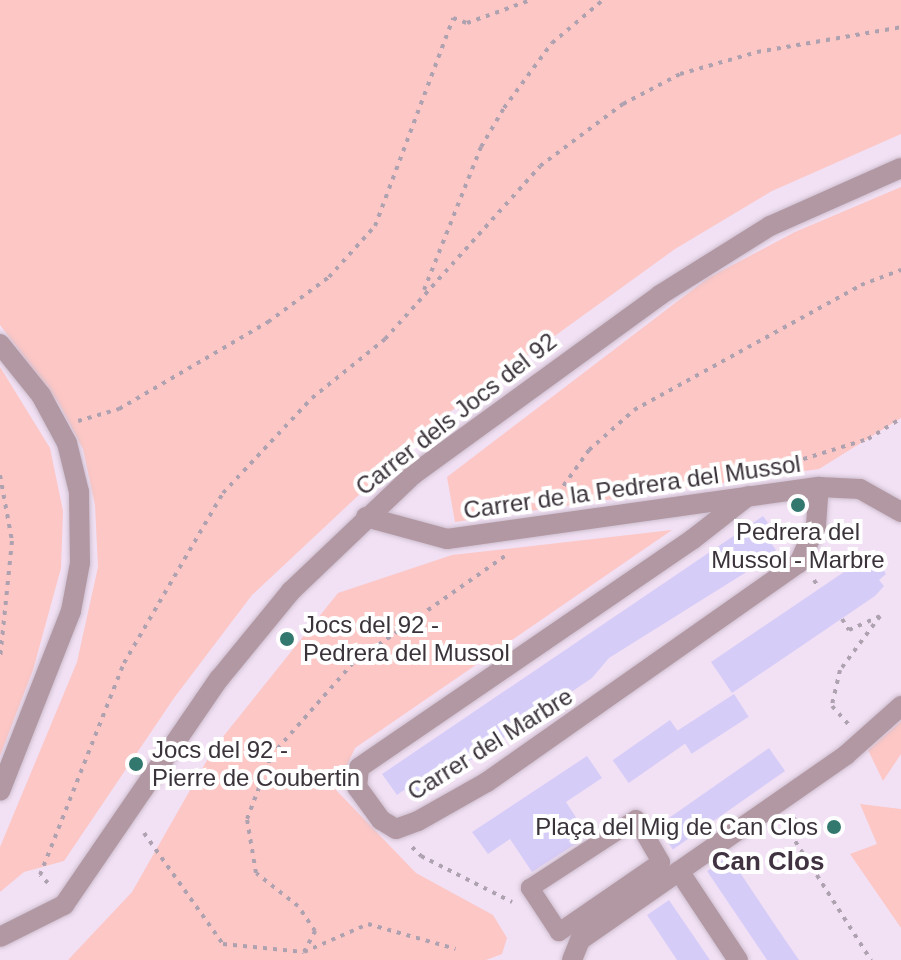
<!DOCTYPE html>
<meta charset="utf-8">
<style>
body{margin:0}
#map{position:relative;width:901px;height:960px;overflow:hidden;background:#f2e1f4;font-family:Helvetica,sans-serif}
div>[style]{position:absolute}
.green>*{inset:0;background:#fcc7c5}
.building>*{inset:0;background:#d6ccf8;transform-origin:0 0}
.path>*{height:4px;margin-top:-2px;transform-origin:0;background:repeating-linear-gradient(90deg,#afa2b0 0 4px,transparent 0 10px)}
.roads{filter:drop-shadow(0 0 2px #cdbecf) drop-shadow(0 0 2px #cdbecf)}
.pedestrian>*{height:18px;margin:-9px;padding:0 9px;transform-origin:9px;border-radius:9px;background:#b298a2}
.minor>*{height:20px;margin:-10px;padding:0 10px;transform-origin:10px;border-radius:10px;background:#b298a2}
.dots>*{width:22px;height:22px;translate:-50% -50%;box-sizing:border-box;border:4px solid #fff;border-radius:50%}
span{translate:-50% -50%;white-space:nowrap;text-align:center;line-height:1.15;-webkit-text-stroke:8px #fff;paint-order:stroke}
.street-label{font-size:24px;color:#3a333a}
.poi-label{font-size:24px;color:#3a333a}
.left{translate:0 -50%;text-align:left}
.right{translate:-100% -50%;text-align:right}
.neighbourhood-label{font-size:26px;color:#403241;font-weight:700}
</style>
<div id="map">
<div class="green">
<i style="clip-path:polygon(0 0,901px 0,901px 134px,772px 191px,675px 249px,440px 419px,252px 595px,174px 698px,64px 861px,24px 872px,0 892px,0 847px,77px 662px,98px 567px,95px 505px,83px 449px,58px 402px,0 325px)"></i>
<i style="clip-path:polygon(901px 187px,901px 418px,819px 469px,455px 522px,447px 477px,708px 278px,795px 232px)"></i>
<i style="clip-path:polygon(0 367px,50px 448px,63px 511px,61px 568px,33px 670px,0 756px)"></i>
<i style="clip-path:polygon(672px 530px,355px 748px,336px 790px,416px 873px,493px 915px,507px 938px,502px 954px,486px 960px,68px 960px,132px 892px,214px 748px,338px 593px,452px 555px)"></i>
<i style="clip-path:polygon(901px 721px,901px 754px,883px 781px,868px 750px)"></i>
<i style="clip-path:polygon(860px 804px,901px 809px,901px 928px,850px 854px,877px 844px)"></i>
</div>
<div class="building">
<i style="clip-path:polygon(763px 516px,778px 537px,770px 542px,776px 550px,767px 559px,609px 658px,592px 678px,422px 793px,410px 797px,404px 790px,397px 795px,382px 774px)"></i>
<i style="clip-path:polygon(872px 553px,886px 574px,879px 580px,884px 586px,875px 596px,732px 693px,711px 662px)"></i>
<i style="left:734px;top:694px;width:27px;height:68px;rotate:57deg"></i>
<i style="left:670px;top:720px;width:28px;height:70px;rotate:55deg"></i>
<i style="left:769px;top:748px;width:28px;height:137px;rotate:55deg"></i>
<i style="clip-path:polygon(587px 756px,602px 778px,566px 802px,588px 836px,532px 872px,510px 839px,488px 854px,472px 832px)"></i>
<i style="clip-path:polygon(729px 856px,777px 928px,799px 960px,767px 960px,707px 871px)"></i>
<i style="clip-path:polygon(669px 900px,710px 960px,677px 960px,647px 915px)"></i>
</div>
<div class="path">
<i style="left:424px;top:290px;width:154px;rotate:-68.3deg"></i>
<i style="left:481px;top:147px;width:45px;rotate:-59.5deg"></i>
<i style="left:504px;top:108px;width:81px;rotate:-53.6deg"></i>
<i style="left:552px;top:43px;width:67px;rotate:-40.1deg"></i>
<i style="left:78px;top:421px;width:43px;rotate:-16.3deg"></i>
<i style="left:119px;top:409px;width:173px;rotate:-30.3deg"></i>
<i style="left:268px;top:322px;width:76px;rotate:-36.4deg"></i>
<i style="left:329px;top:277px;width:69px;rotate:-48deg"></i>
<i style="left:375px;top:226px;width:222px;rotate:-69.4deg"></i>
<i style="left:453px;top:18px;width:15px;rotate:20deg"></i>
<i style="left:467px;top:23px;width:68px;rotate:-19.8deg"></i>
<i style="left:765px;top:471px;width:108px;rotate:-17.3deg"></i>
<i style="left:868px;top:439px;width:39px;rotate:-32deg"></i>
<i style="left:0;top:475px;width:67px;rotate:79.7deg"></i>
<i style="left:12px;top:541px;width:119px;rotate:95.8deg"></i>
<i style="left:552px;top:502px;width:64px;rotate:-54.6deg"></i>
<i style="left:589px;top:450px;width:60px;rotate:-41.6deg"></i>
<i style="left:634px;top:410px;width:259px;rotate:-28.8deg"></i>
<i style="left:861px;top:285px;width:43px;rotate:-20.6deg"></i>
<i style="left:814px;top:580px;width:9px;rotate:58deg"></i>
<i style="left:842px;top:619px;width:13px;rotate:58deg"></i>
<i style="left:849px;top:630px;width:34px;rotate:-24deg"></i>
<i style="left:880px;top:616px;width:67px;rotate:126.5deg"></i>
<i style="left:840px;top:670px;width:37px;rotate:103deg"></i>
<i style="left:832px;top:706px;width:25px;rotate:48deg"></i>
<i style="left:797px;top:818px;width:17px;rotate:115deg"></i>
<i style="left:790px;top:833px;width:151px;rotate:57.5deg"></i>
<i style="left:144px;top:833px;width:136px;rotate:54.6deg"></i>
<i style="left:223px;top:944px;width:81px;rotate:5.6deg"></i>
<i style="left:304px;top:952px;width:70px;rotate:-23.6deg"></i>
<i style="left:368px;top:924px;width:91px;rotate:15.9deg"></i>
<i style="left:412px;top:847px;width:13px;rotate:45deg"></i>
<i style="left:421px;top:856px;width:102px;rotate:26.8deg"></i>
<i style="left:48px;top:883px;width:11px;rotate:-135deg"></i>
<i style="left:40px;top:875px;width:228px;rotate:-68.4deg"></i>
<i style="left:124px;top:663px;width:197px;rotate:-59.8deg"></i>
<i style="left:223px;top:493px;width:130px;rotate:-46.9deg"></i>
<i style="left:312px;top:398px;width:94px;rotate:-38.9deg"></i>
<i style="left:385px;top:339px;width:232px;rotate:-48.1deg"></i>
<i style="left:540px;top:166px;width:104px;rotate:-36.8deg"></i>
<i style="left:623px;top:104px;width:64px;rotate:-27.8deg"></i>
<i style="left:680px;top:74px;width:80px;rotate:-15.9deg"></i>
<i style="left:757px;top:52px;width:146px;rotate:-9.8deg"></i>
<i style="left:304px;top:952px;width:24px;rotate:-62deg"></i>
<i style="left:315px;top:931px;width:30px;rotate:-124deg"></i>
<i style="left:298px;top:906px;width:53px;rotate:-141.8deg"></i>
<i style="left:256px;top:873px;width:55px;rotate:-99.5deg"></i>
<i style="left:247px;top:819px;width:67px;rotate:-69.1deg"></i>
<i style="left:271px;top:756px;width:125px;rotate:-48.6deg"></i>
<i style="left:354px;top:662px;width:186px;rotate:-35.1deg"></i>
</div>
<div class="roads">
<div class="pedestrian">
<i style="left:636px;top:819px;width:50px;rotate:59.8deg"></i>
<i style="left:661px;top:862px;width:124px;rotate:145.5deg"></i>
<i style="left:559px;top:932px;width:53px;rotate:-123.4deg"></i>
<i style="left:530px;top:888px;width:126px;rotate:-33.1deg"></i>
</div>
<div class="minor">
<i style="left:0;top:344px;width:65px;rotate:51.2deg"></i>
<i style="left:41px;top:395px;width:55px;rotate:61.6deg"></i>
<i style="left:67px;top:443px;width:50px;rotate:76.2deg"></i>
<i style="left:79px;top:492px;width:71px;rotate:89.2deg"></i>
<i style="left:80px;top:563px;width:49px;rotate:100.6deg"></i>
<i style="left:71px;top:611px;width:193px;rotate:111.5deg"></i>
<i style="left:748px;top:496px;width:70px;rotate:142deg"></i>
<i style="left:693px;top:539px;width:405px;rotate:145.6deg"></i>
<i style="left:359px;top:768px;width:19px;rotate:96deg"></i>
<i style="left:357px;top:787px;width:41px;rotate:54deg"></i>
<i style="left:381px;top:820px;width:17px;rotate:31deg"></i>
<i style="left:396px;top:829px;width:23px;rotate:-20deg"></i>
<i style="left:418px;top:821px;width:79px;rotate:-29.5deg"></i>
<i style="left:487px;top:782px;width:381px;rotate:-35.1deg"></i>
<i style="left:799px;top:563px;width:41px;rotate:-65.3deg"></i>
<i style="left:816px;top:526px;width:39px;rotate:-86deg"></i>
<i style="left:366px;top:517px;width:84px;rotate:15.2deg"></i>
<i style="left:447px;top:539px;width:376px;rotate:-8deg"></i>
<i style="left:819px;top:487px;width:41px;rotate:2.8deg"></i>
<i style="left:860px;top:489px;width:47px;rotate:29.3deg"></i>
<i style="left:679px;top:871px;width:107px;rotate:56.5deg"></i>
<i style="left:0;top:937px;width:72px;rotate:-26.6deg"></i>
<i style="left:64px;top:905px;width:274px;rotate:-55.6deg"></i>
<i style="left:219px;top:679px;width:114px;rotate:-50.7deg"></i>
<i style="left:291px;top:591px;width:170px;rotate:-43.6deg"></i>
<i style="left:414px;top:474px;width:304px;rotate:-36deg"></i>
<i style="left:660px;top:295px;width:130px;rotate:-32.1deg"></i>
<i style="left:770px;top:226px;width:143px;rotate:-23.9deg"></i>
<i style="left:572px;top:960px;width:22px;rotate:-68deg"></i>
<i style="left:580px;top:940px;width:324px;rotate:-34.8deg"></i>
<i style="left:846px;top:755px;width:74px;rotate:-41.7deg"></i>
</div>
</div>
<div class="dots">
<i style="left:798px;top:505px;background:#32786e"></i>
<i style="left:287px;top:639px;background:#32786e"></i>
<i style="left:136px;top:764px;background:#32786e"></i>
<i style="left:834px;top:827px;background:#32786e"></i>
</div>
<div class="street-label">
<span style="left:456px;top:414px;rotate:-38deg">Carrer dels Jocs del 92</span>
<span style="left:632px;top:487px;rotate:-8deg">Carrer de la Pedrera del Mussol</span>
<span style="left:490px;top:744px;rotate:-32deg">Carrer del Marbre</span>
</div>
<div class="poi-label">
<span style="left:798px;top:546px">Pedrera del<br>Mussol - Marbre</span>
<span class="left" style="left:303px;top:639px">Jocs del 92 -<br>Pedrera del Mussol</span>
<span class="left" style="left:152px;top:764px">Jocs del 92 -<br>Pierre de Coubertin</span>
<span class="right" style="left:818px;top:827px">Plaça del Mig de Can Clos</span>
</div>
<div class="neighbourhood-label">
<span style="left:768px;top:862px">Can Clos</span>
</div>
</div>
